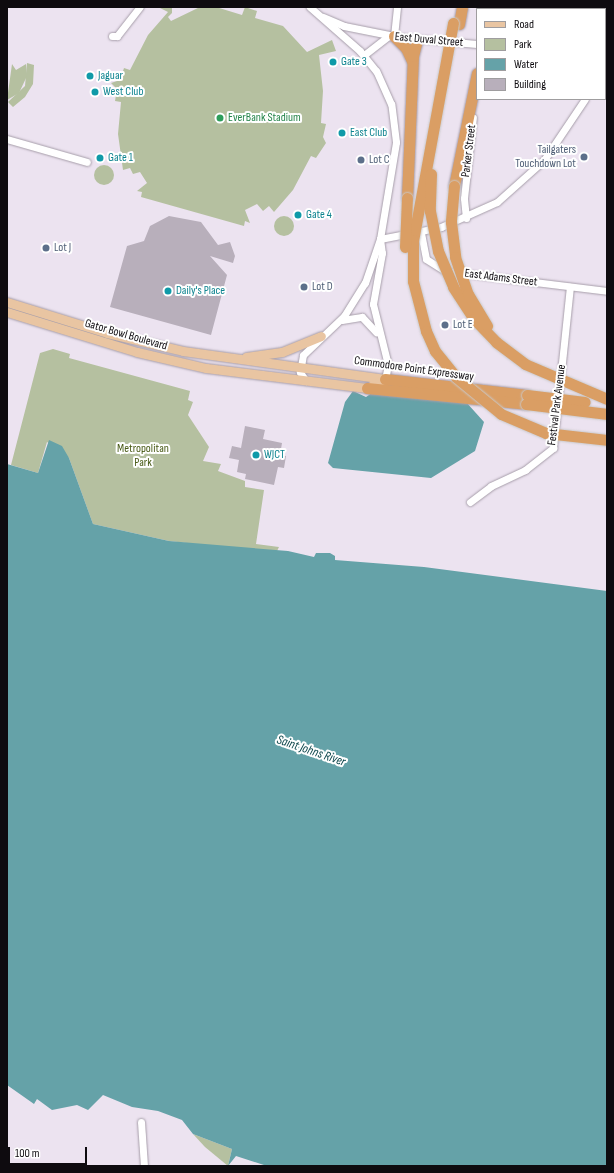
<!DOCTYPE html>
<style>
body{margin:0}
#map{position:relative;width:614px;height:1173px;overflow:hidden;background:#ece3f0;font-family:"Sofia Sans Condensed",sans-serif}
div>[style]{position:absolute}
.green>*{inset:0;background:#b5c0a0}
.round{border-radius:50%}
.water>*{inset:0;background:#65a2a8}
.building>*{inset:0;background:#b8afbb}
.roads{filter:drop-shadow(0 0 1px #a79eaa) drop-shadow(0 0 1px #a79eaa)}
.minor>*{height:7px;margin:-3.5px;padding:0 3.5px;transform-origin:3.5px;border-radius:3.5px;background:#fff}
.major>*{height:9px;margin:-4.5px;padding:0 4.5px;transform-origin:4.5px;border-radius:4.5px;background:#e9c5a2}
.highway>*{height:11px;margin:-5.5px;padding:0 5.5px;transform-origin:5.5px;border-radius:5.5px;background:#da9e64}
.bridges{filter:drop-shadow(0 0 1px #cac9ca) drop-shadow(0 0 1px #cac9ca)}
.highway-bridge>*{height:11px;margin:-5.5px;padding:0 5.5px;transform-origin:5.5px;border-radius:5.5px;background:#da9e64}
.dots>*{width:11px;height:11px;translate:-50% -50%;box-sizing:border-box;border:2px solid #fff;border-radius:50%}
span{translate:-50% -50%;white-space:nowrap;text-align:center;line-height:1.15;-webkit-text-stroke:4px #fff;paint-order:stroke}
.street-label{font-size:12px;color:#0e0b0f}
.culture-label{font-size:12px;color:#0d838f}
.left{translate:0 -50%;text-align:left}
.leisure-label{font-size:12px;color:#27864d}
.service-label{font-size:12px;color:#4e5e75}
.right{translate:-100% -50%;text-align:right}
.park-label{font-size:12px;color:#495b17}
.water-label{font-size:13px;color:#0c464b;font-style:italic}
.frame{position:absolute;inset:0;border:8px solid #0e0b0f;pointer-events:none}
.legend{position:absolute;left:476px;top:8px;width:130px;height:92px;box-sizing:border-box;background:#fff;border:1px solid #9f9d9f;margin:0;padding:5px 7px;list-style:none;font-size:12px;color:#0e0b0f}
.legend li{display:flex;align-items:center;gap:8px;height:20px}
.legend b{width:20px;border:1px solid #9f9d9f}
.scale{position:absolute;left:8px;top:1147px;width:79px;height:18px;box-sizing:border-box;border:2px solid #0e0b0f;border-top:0;padding-left:5px;font-size:12px;line-height:14px;white-space:nowrap;color:#0e0b0f;-webkit-text-stroke:3px #fff;paint-order:stroke}
</style>
<div id="map">
<div class="green">
<i style="clip-path:polygon(158px 7px,172px 7px,172px 13px,168px 17px,171px 21px,200px 7px,216px 7px,242px 15px,245px 7px,257px 11px,255px 18px,283px 26px,307px 52px,332px 40px,336px 51px,319px 55px,323px 91px,321px 123px,326px 124px,323px 137px,326px 143px,316px 158px,311px 156px,293px 190px,274px 212px,269px 206px,263px 211px,257px 204px,245px 210px,250px 223px,245px 221px,244px 226px,141px 197px,142px 192px,137px 191px,147px 183px,140px 172px,133px 174px,130px 168px,123px 170px,118px 134px,121px 102px,115px 101px,117px 89px,111px 83px,120px 80px,124px 68px,130px 70px,148px 35px,168px 12px)"></i>
<i style="clip-path:polygon(27px 63px,34px 65px,33px 84px,25px 97px,13px 107px,8px 102px,25px 86px)"></i>
<i style="clip-path:polygon(12px 64px,16px 70px,26px 64px,27px 76px,19px 93px,7px 100px)"></i>
<i class="round" style="left:94px;top:165px;width:20px;height:20px"></i>
<i class="round" style="left:274px;top:216px;width:20px;height:20px"></i>
<i style="clip-path:polygon(53px 349px,70px 354px,69px 358px,190px 391px,188px 400px,193px 402px,188px 415px,209px 447px,203px 461px,221px 464px,218px 471px,245px 481px,245px 487px,264px 490px,256px 544px,279px 547px,276px 553px,169px 541px,93px 524px,69px 458px,47px 442px,38px 473px,11px 465px,40px 353px)"></i>
<i style="clip-path:polygon(193px 1134px,232px 1149px,228px 1166px,205px 1147px)"></i>
</div>
<div class="water">
<i style="clip-path:polygon(353px 391px,366px 397px,372px 393px,466px 402px,484px 422px,475px 451px,431px 478px,333px 468px,328px 463px,345px 402px)"></i>
<i style="clip-path:polygon(49px 440px,62px 446px,69px 458px,93px 524px,169px 541px,288px 551px,314px 557px,316px 553px,330px 553px,335px 556px,335px 560px,424px 567px,607px 591px,607px 1166px,267px 1166px,236px 1156px,228px 1166px,232px 1149px,193px 1134px,182px 1120px,158px 1111px,132px 1107px,103px 1095px,88px 1110px,77px 1105px,52px 1110px,37px 1099px,34px 1104px,7px 1085px,7px 464px,38px 473px)"></i>
</div>
<div class="building">
<i style="clip-path:polygon(169px 216px,201px 222px,218px 245px,230px 242px,235px 256px,233px 263px,210px 256px,227px 275px,211px 335px,110px 307px,127px 246px,144px 241px,150px 226px)"></i>
<i style="clip-path:polygon(245px 426px,265px 430px,263px 439px,282px 443px,280px 455px,286px 456px,284px 468px,278px 467px,274px 485px,245px 479px,246px 474px,237px 472px,239px 460px,229px 458px,232px 446px,241px 448px)"></i>
</div>
<div class="roads">
<div class="minor">
<i style="left:485px;top:9px;width:2px;rotate:-63deg"></i>
<i style="left:601px;top:9px;width:2px;rotate:-90deg"></i>
<i style="left:323px;top:17px;width:23px;rotate:23deg"></i>
<i style="left:344px;top:26px;width:51px;rotate:11.3deg"></i>
<i style="left:394px;top:36px;width:29px;rotate:-84deg"></i>
<i style="left:112px;top:36px;width:5px"></i>
<i style="left:117px;top:36px;width:37px;rotate:-52deg"></i>
<i style="left:364px;top:55px;width:31px;rotate:-38deg"></i>
<i style="left:388px;top:36px;width:89px;rotate:5.1deg"></i>
<i style="left:605px;top:59px;width:2px"></i>
<i style="left:7px;top:139px;width:83px;rotate:16deg"></i>
<i style="left:466px;top:218px;width:20px;rotate:-96deg"></i>
<i style="left:464px;top:198px;width:81px;rotate:-83.7deg"></i>
<i style="left:421px;top:233px;width:26px;rotate:79deg"></i>
<i style="left:426px;top:259px;width:22px;rotate:32deg"></i>
<i style="left:445px;top:271px;width:163px;rotate:7deg"></i>
<i style="left:380px;top:239px;width:62px;rotate:-11.1deg"></i>
<i style="left:441px;top:227px;width:61px;rotate:-24.1deg"></i>
<i style="left:497px;top:202px;width:63px;rotate:-41.8deg"></i>
<i style="left:544px;top:160px;width:73px;rotate:-56.1deg"></i>
<i style="left:380px;top:239px;width:14px;rotate:82deg"></i>
<i style="left:382px;top:253px;width:52px;rotate:100deg"></i>
<i style="left:373px;top:304px;width:63px;rotate:76.2deg"></i>
<i style="left:388px;top:365px;width:14px;rotate:102deg"></i>
<i style="left:342px;top:320px;width:20px;rotate:-9deg"></i>
<i style="left:362px;top:317px;width:21px;rotate:47deg"></i>
<i style="left:306px;top:381px;width:11px;rotate:-124deg"></i>
<i style="left:300px;top:372px;width:17px;rotate:-80deg"></i>
<i style="left:303px;top:355px;width:57px;rotate:-43.6deg"></i>
<i style="left:344px;top:316px;width:39px;rotate:-58deg"></i>
<i style="left:365px;top:283px;width:46px;rotate:-71.2deg"></i>
<i style="left:380px;top:239px;width:98px;rotate:-80.6deg"></i>
<i style="left:396px;top:142px;width:38px;rotate:-97deg"></i>
<i style="left:391px;top:104px;width:36px;rotate:-114deg"></i>
<i style="left:376px;top:71px;width:26px;rotate:-129deg"></i>
<i style="left:360px;top:51px;width:67px;rotate:-138.7deg"></i>
<i style="left:470px;top:502px;width:26px;rotate:-37deg"></i>
<i style="left:491px;top:486px;width:38px;rotate:-25deg"></i>
<i style="left:525px;top:470px;width:36px;rotate:-38deg"></i>
<i style="left:553px;top:448px;width:162px;rotate:-84deg"></i>
<i style="left:141px;top:1122px;width:44px;rotate:86.1deg"></i>
</div>
<div class="major">
<i style="left:7px;top:302px;width:105px;rotate:17.2deg"></i>
<i style="left:107px;top:333px;width:78px;rotate:13.3deg"></i>
<i style="left:183px;top:351px;width:204px;rotate:7.9deg"></i>
<i style="left:7px;top:312px;width:136px;rotate:17.1deg"></i>
<i style="left:137px;top:352px;width:71px;rotate:13.1deg"></i>
<i style="left:206px;top:368px;width:162px;rotate:7.1deg"></i>
<i style="left:367px;top:388px;width:20px;rotate:-27deg"></i>
<i style="left:246px;top:357px;width:36px;rotate:-8deg"></i>
<i style="left:282px;top:352px;width:42px;rotate:-22.3deg"></i>
</div>
<div class="highway">
<i style="left:459px;top:24px;width:17px;rotate:-80deg"></i>
<i style="left:394px;top:36px;width:17px;rotate:45deg"></i>
<i style="left:406px;top:48px;width:14px;rotate:65deg"></i>
<i style="left:454px;top:186px;width:115px;rotate:-78.5deg"></i>
<i style="left:407px;top:198px;width:142px;rotate:-87.6deg"></i>
<i style="left:413px;top:56px;width:16px;rotate:-76deg"></i>
<i style="left:385px;top:379px;width:143px;rotate:6.4deg"></i>
<i style="left:367px;top:388px;width:160px;rotate:5.7deg"></i>
</div>
</div>
<div class="bridges">
<div class="highway-bridge">
<i style="left:453px;top:23px;width:221px;rotate:100.4deg"></i>
<i style="left:413px;top:240px;width:41px;rotate:90deg"></i>
<i style="left:413px;top:281px;width:52px;rotate:75.4deg"></i>
<i style="left:426px;top:331px;width:22px;rotate:66deg"></i>
<i style="left:435px;top:351px;width:33px;rotate:51deg"></i>
<i style="left:456px;top:377px;width:58px;rotate:39.4deg"></i>
<i style="left:501px;top:414px;width:49px;rotate:22.9deg"></i>
<i style="left:546px;top:433px;width:61px;rotate:6.5deg"></i>
<i style="left:431px;top:174px;width:37px;rotate:92deg"></i>
<i style="left:430px;top:211px;width:41px;rotate:78.7deg"></i>
<i style="left:438px;top:251px;width:39px;rotate:67deg"></i>
<i style="left:453px;top:287px;width:38px;rotate:57deg"></i>
<i style="left:474px;top:319px;width:32px;rotate:46deg"></i>
<i style="left:496px;top:342px;width:36px;rotate:37deg"></i>
<i style="left:525px;top:364px;width:89px;rotate:23.1deg"></i>
<i style="left:454px;top:186px;width:36px;rotate:95deg"></i>
<i style="left:451px;top:222px;width:35px;rotate:83deg"></i>
<i style="left:455px;top:257px;width:39px;rotate:71deg"></i>
<i style="left:468px;top:294px;width:37px;rotate:59deg"></i>
<i style="left:405px;top:247px;width:49px;rotate:-87.7deg"></i>
<i style="left:527px;top:395px;width:58px;rotate:6.9deg"></i>
<i style="left:526px;top:404px;width:82px;rotate:7deg"></i>
</div>
</div>
<div class="dots">
<i style="left:333px;top:62px;background:#0f9aa8"></i>
<i style="left:90px;top:76px;background:#0f9aa8"></i>
<i style="left:95px;top:92px;background:#0f9aa8"></i>
<i style="left:220px;top:118px;background:#2e9e5b"></i>
<i style="left:342px;top:133px;background:#0f9aa8"></i>
<i style="left:584px;top:157px;background:#5c6f8a"></i>
<i style="left:100px;top:158px;background:#0f9aa8"></i>
<i style="left:361px;top:160px;background:#5c6f8a"></i>
<i style="left:298px;top:215px;background:#0f9aa8"></i>
<i style="left:46px;top:248px;background:#5c6f8a"></i>
<i style="left:304px;top:287px;background:#5c6f8a"></i>
<i style="left:168px;top:291px;background:#0f9aa8"></i>
<i style="left:445px;top:325px;background:#5c6f8a"></i>
<i style="left:256px;top:455px;background:#0f9aa8"></i>
</div>
<div class="street-label">
<span style="left:429px;top:40px;rotate:5deg">East Duval Street</span>
<span style="left:469px;top:151px;rotate:-83deg">Parker Street</span>
<span style="left:501px;top:278px;rotate:7deg">East Adams Street</span>
<span style="left:126px;top:335px;rotate:16deg">Gator Bowl Boulevard</span>
<span style="left:414px;top:369px;rotate:8deg">Commodore Point Expressway</span>
<span style="left:557px;top:405px;rotate:-83deg">Festival Park Avenue</span>
</div>
<div class="culture-label">
<span class="left" style="left:341px;top:62px">Gate 3</span>
<span class="left" style="left:98px;top:76px">Jaguar</span>
<span class="left" style="left:103px;top:92px">West Club</span>
<span class="left" style="left:350px;top:133px">East Club</span>
<span class="left" style="left:108px;top:158px">Gate 1</span>
<span class="left" style="left:306px;top:215px">Gate 4</span>
<span class="left" style="left:176px;top:291px">Daily's Place</span>
<span class="left" style="left:264px;top:455px">WJCT</span>
</div>
<div class="leisure-label">
<span class="left" style="left:228px;top:118px">EverBank Stadium</span>
</div>
<div class="service-label">
<span class="right" style="left:576px;top:157px">Tailgaters<br>Touchdown Lot</span>
<span class="left" style="left:369px;top:160px">Lot C</span>
<span class="left" style="left:54px;top:248px">Lot J</span>
<span class="left" style="left:312px;top:287px">Lot D</span>
<span class="left" style="left:453px;top:325px">Lot E</span>
</div>
<div class="park-label">
<span style="left:143px;top:456px">Metropolitan<br>Park</span>
</div>
<div class="water-label">
<span style="left:311px;top:751px;rotate:19deg">Saint Johns River</span>
</div>
<div class="frame"></div>
<ul class="legend">
<li><b style="height:5px;background:#e9c5a2"></b>Road</li>
<li><b style="height:11px;background:#b5c0a0"></b>Park</li>
<li><b style="height:11px;background:#65a2a8"></b>Water</li>
<li><b style="height:11px;background:#b8afbb"></b>Building</li>
</ul>
<div class="scale">100 m</div>
</div>
